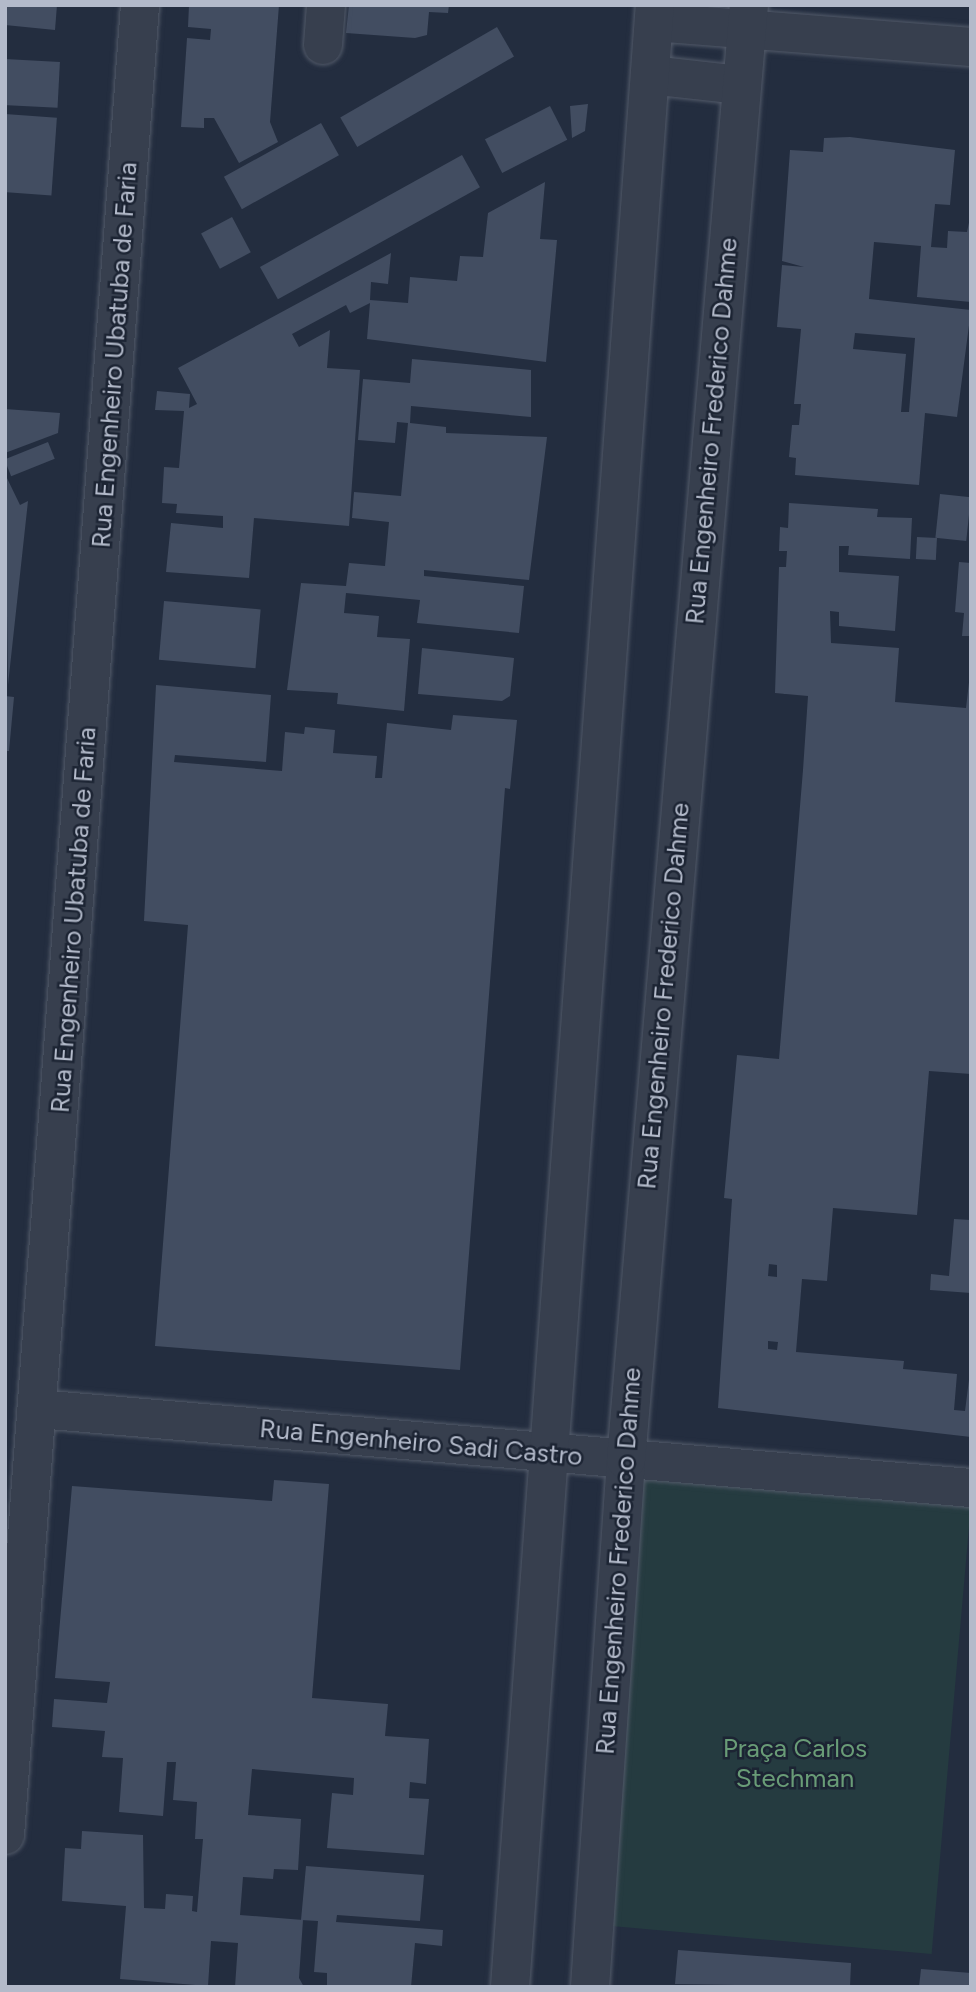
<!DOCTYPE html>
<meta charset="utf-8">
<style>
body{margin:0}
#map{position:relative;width:976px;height:1992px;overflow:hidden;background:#232d3f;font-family:Figtree,sans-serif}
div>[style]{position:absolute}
.green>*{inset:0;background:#253b40;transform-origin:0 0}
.building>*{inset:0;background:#424d61;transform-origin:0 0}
.roads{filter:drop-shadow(0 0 2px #525a69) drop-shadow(0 0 2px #525a69)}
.minor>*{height:38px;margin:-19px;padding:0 19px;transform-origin:19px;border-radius:19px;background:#373f4e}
.tertiary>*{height:38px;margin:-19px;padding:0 19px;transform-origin:19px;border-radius:19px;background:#373f4e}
span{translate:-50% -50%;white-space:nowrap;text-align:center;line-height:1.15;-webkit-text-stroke:5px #1c2433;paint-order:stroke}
.street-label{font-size:26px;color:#b3baca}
.park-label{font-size:26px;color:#699c77}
.frame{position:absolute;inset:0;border:7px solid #b3baca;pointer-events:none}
</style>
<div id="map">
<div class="green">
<i style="left:642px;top:1478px;width:330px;height:449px;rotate:5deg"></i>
</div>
<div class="building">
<i style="clip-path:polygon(5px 5px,57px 5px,55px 30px,5px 25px)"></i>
<i style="clip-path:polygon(189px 5px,279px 5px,270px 122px,278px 142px,239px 163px,214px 118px,204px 118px,204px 128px,181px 127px,187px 38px,210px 40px,211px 29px,188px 27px)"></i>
<i style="clip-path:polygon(349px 5px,449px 5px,448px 13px,429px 12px,427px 35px,415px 38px,346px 33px)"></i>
<i style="left:497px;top:27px;width:34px;height:181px;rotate:60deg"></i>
<i style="left:5px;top:59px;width:55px;height:46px;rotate:3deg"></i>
<i style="clip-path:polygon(588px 104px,585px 131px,572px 138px,570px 106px)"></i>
<i style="left:550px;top:106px;width:38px;height:73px;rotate:63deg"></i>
<i style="left:5px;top:114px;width:52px;height:78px;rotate:4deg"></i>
<i style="left:321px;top:123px;width:37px;height:111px;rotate:61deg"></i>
<i style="clip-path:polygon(evenodd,850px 137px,955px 150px,950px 205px,935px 204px,931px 247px,947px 248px,948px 231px,967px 232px,971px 213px,971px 302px,917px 297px,921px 246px,874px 242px,869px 299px,971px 310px,957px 417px,925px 413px,919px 485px,795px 475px,796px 458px,789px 457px,792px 425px,799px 425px,801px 404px,794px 404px,801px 329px,777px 327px,782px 265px,804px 267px,782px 261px,790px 150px,823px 152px,824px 138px,850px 137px,855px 333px,915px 338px,909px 412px,901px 412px,906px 354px,853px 349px,855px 333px)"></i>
<i style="left:462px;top:155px;width:37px;height:231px;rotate:61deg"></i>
<i style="clip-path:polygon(545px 182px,540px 239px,557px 240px,546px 362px,367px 339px,370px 303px,350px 313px,346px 305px,292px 334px,299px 347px,330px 330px,327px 368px,360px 370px,349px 526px,254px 518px,249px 578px,166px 572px,171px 523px,223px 528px,223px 516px,176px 513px,177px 504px,162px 503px,164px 467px,179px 468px,184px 411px,155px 410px,157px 391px,190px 394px,189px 408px,197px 404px,178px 368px,391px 253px,388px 284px,371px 282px,370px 300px,408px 303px,410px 277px,457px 281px,460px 256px,483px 257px,488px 213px)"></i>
<i style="left:232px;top:217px;width:40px;height:35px;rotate:62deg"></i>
<i style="clip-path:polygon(412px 359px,531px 370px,531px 417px,411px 406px,410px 423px,446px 427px,446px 433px,547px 437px,529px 580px,424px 570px,424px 576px,524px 586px,519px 633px,417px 623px,420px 600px,346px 593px,344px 613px,379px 616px,377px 637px,410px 639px,404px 711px,337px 704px,338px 693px,287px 690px,301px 583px,346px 586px,349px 563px,385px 566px,389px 522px,352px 518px,354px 492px,401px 496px,408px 423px,397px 422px,395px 443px,358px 440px,363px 379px,410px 383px)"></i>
<i style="clip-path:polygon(5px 409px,60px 413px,58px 433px,5px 453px)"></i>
<i style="left:48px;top:442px;width:18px;height:47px;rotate:68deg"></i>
<i style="clip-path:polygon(5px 474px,20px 505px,28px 501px,8px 685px)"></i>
<i style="left:940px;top:494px;width:31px;height:44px;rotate:6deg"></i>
<i style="clip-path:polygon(evenodd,789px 503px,878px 509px,877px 517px,912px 518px,910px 559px,848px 555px,849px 546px,839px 546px,839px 572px,899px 576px,895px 631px,839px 626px,839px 612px,830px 611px,831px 643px,899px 648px,895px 702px,966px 708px,971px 665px,971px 1074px,929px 1071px,917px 1215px,833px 1208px,827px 1281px,802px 1279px,796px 1352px,904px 1361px,903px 1369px,957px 1374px,954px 1410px,965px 1411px,971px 1364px,971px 1437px,718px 1408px,732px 1199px,724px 1198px,737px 1055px,779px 1059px,803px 770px,808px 696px,775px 693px,779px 567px,786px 567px,787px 551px,779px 551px,780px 527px,788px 528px,789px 503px,769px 1264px,777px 1265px,777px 1277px,768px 1276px,769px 1264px,789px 503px,768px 1341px,778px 1342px,777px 1350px,768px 1349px,768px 1341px)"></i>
<i style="left:917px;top:537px;width:20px;height:22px;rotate:3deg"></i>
<i style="clip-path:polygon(959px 562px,971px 563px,971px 636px,962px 636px,964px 613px,955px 612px)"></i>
<i style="left:164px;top:601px;width:97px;height:59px;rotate:5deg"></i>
<i style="clip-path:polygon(422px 648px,514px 658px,510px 696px,502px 701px,418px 694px)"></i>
<i style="clip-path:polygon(156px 685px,271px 695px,266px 762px,175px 755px,174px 762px,282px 771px,285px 732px,304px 734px,305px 727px,335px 730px,333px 753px,377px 756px,375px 778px,382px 778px,387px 723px,451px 730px,453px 715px,517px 720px,510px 789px,505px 788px,460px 1370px,155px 1346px,188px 925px,144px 921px)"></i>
<i style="clip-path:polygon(5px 696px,14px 697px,9px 751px,5px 751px)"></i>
<i style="clip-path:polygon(954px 1219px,971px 1220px,971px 1293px,930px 1290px,931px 1274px,949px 1276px)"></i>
<i style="clip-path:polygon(274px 1480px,329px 1484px,312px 1698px,388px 1704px,385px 1736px,429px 1739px,426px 1784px,410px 1782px,409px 1798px,429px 1799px,424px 1855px,327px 1848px,332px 1793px,353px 1795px,354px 1778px,252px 1769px,248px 1815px,301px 1819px,298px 1870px,274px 1869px,273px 1879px,243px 1877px,240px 1915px,303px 1920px,299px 1978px,304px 1987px,235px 1987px,238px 1943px,211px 1941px,208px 1986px,120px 1979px,126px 1906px,62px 1901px,65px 1848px,81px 1849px,82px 1831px,143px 1835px,144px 1908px,165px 1909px,166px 1894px,193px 1896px,192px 1911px,197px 1912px,203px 1839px,195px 1839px,197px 1802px,173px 1800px,176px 1762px,167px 1762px,163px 1816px,119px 1812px,123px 1758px,102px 1757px,105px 1731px,52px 1727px,54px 1699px,107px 1703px,110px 1682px,55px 1678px,72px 1486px,272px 1501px)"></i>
<i style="clip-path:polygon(306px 1866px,424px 1875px,420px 1921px,337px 1915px,336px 1922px,443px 1930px,442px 1946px,415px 1943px,411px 1987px,327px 1987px,327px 1973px,314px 1972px,318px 1921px,301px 1920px)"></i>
<i style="clip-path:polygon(678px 1950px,851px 1963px,850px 1987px,675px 1984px)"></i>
<i style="clip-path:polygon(921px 1969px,971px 1973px,971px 1987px,919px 1987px)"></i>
</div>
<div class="roads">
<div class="minor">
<i style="left:323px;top:45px;width:40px;rotate:-85.7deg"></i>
<i style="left:38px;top:1409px;width:936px;rotate:4.84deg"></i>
<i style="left:5px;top:1835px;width:1835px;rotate:-85.78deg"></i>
</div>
<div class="tertiary">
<i style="left:654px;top:22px;width:318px;rotate:4.5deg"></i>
<i style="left:650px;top:75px;width:92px;rotate:6.3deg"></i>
<i style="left:510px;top:1987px;width:1987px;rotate:-85.82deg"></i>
<i style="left:590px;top:1987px;width:528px;rotate:-86.09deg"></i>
<i style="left:626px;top:1460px;width:1460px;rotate:-85.17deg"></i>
</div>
</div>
<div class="street-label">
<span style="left:115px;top:355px;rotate:-86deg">Rua Engenheiro Ubatuba de Faria</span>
<span style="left:712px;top:431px;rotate:-85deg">Rua Engenheiro Frederico Dahme</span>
<span style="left:74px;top:920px;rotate:-86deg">Rua Engenheiro Ubatuba de Faria</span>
<span style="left:664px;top:996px;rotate:-85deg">Rua Engenheiro Frederico Dahme</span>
<span style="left:421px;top:1443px;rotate:5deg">Rua Engenheiro Sadi Castro</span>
<span style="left:619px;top:1561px;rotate:-86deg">Rua Engenheiro Frederico Dahme</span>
</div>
<div class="park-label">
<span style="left:795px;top:1764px">Praça Carlos<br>Stechman</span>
</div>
<div class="frame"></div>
</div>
